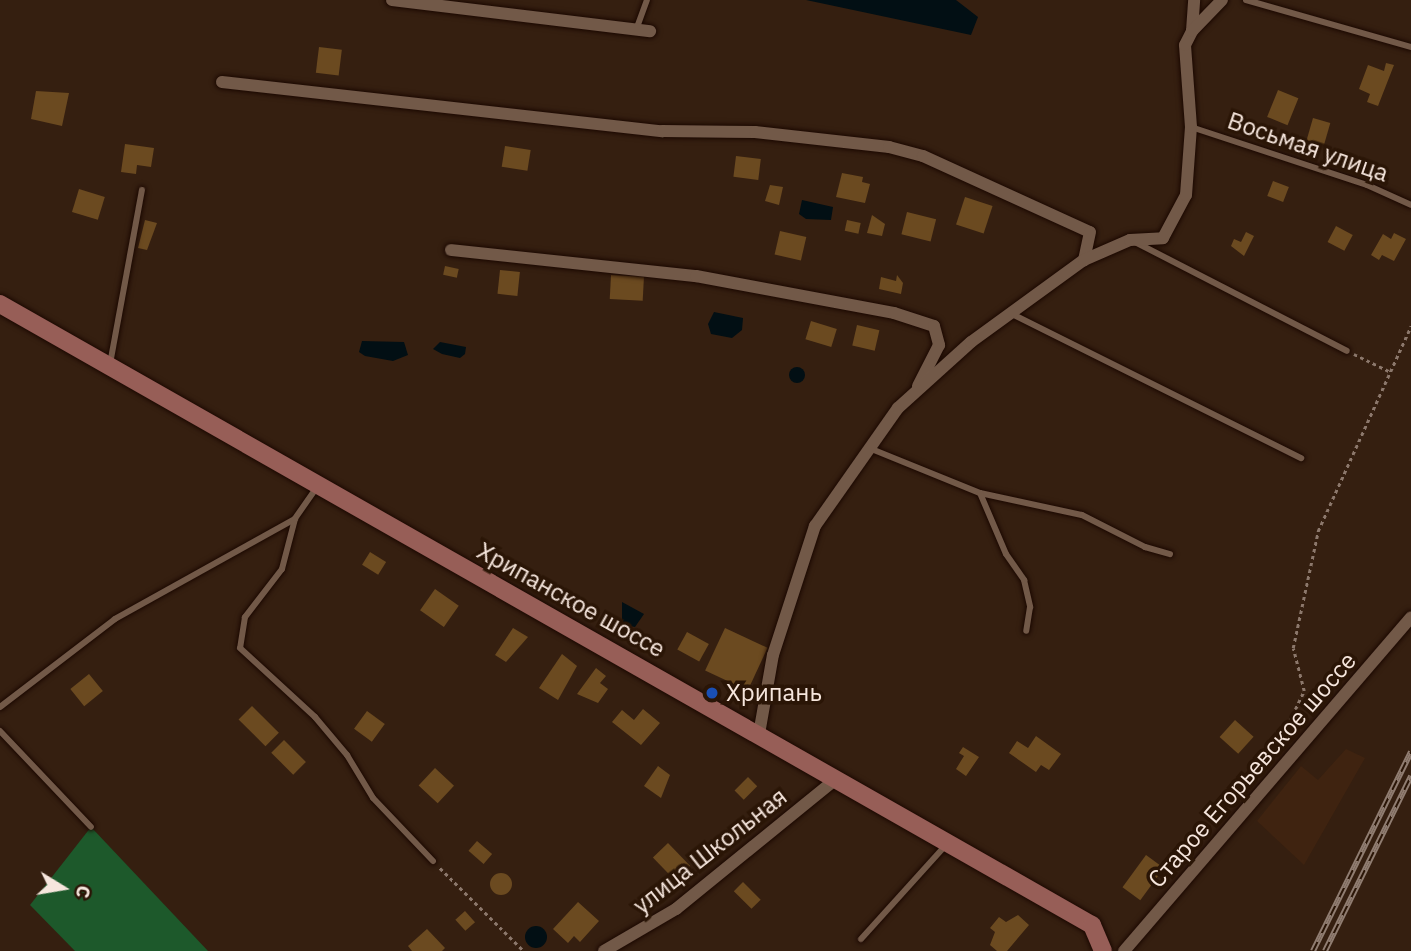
<!DOCTYPE html>
<meta charset="utf-8">
<style>
body{margin:0}
#map{position:relative;width:1411px;height:951px;overflow:hidden;background:#351f10;font-family:"IBM Plex Sans",sans-serif}
div>[style]{position:absolute}
.built>*{inset:0;background:#3f2310}
.forest>*{inset:0;background:#1d592b}
.water>*{inset:0;background:#020f14}
.round{border-radius:50%}
.building>*{inset:0;background:#6b4a20;transform-origin:0 0}
.path>*{height:2.5px;margin-top:-1.25px;transform-origin:0;background:repeating-linear-gradient(90deg,#8c786c 0 3.5px,transparent 0 7px)}
.roads{filter:drop-shadow(0 0 2px #1b0800) drop-shadow(0 0 2px #1b0800)}
.service>*{height:6px;margin:-3px;padding:0 3px;transform-origin:3px;border-radius:3px;background:#725948}
.minor>*{height:12px;margin:-6px;padding:0 6px;transform-origin:6px;border-radius:6px;background:#725948}
.secondary>*{height:18px;margin:-9px;padding:0 9px;transform-origin:9px;border-radius:9px;background:#975e57}
.rail>*{height:6px;margin-top:-3px;transform-origin:0;background:repeating-linear-gradient(90deg,#2a1506 0 10px,#907d71 0 20px);box-sizing:border-box;border-block:2px solid #907d71}
.dots>*{width:19px;height:19px;translate:-50% -50%;box-sizing:border-box;border:4px solid #2a1506;border-radius:50%}
span{translate:-50% -50%;white-space:nowrap;text-align:center;line-height:1.15;-webkit-text-stroke:7px #2a1506;paint-order:stroke}
.street-label{font-size:24px;color:#f6e6dd}
.poi-label{font-size:24px;color:#f6e6dd}
.left{translate:0 -50%;text-align:left}
.north{position:absolute;left:28px;top:853px;width:70px;height:70px;-webkit-text-stroke:5px #2a1506;paint-order:stroke;rotate:101deg;font-size:19px;font-weight:700;line-height:28px;text-align:center;color:#f6e6dd}
.north::after{content:'';display:block;margin:auto;width:24px;height:32px;background:#f6e6dd;clip-path:polygon(50% 0,100% 100%,50% 72%,0 100%)}
</style>
<div id="map">
<div class="built">
<i style="clip-path:polygon(1346px 749px,1365px 758px,1304px 865px,1257px 821px,1301px 766px,1318px 780px)"></i>
</div>
<div class="forest">
<i style="clip-path:polygon(91px 827px,208px 951px,75px 951px,30px 905px)"></i>
</div>
<div class="water">
<i style="clip-path:polygon(806px 0,956px 0,978px 17px,971px 35px)"></i>
<i style="clip-path:polygon(802px 200px,833px 207px,831px 220px,806px 219px,799px 214px)"></i>
<i style="clip-path:polygon(714px 312px,743px 318px,742px 330px,732px 338px,711px 334px,708px 324px)"></i>
<i style="clip-path:polygon(362px 341px,404px 342px,408px 355px,393px 361px,365px 356px,359px 352px)"></i>
<i style="clip-path:polygon(440px 342px,466px 347px,465px 354px,460px 358px,442px 354px,433px 349px)"></i>
<i class="round" style="left:789px;top:367px;width:16px;height:16px"></i>
<i style="clip-path:polygon(622px 602px,644px 614px,635px 627px,622px 625px)"></i>
<i class="round" style="left:525px;top:926px;width:22px;height:22px"></i>
</div>
<div class="building">
<i style="left:319px;top:47px;width:23px;height:26px;rotate:7deg"></i>
<i style="clip-path:polygon(1386px 63px,1394px 65px,1378px 106px,1367px 102px,1370px 94px,1359px 89px,1368px 65px,1384px 71px)"></i>
<i style="left:1278px;top:90px;width:22px;height:29px;rotate:22deg"></i>
<i style="clip-path:polygon(36px 91px,69px 93px,62px 126px,31px 119px)"></i>
<i style="left:1313px;top:118px;width:18px;height:23px;rotate:16deg"></i>
<i style="clip-path:polygon(125px 144px,154px 148px,151px 167px,137px 165px,136px 174px,121px 172px)"></i>
<i style="left:505px;top:146px;width:26px;height:21px;rotate:9deg"></i>
<i style="left:736px;top:156px;width:25px;height:21px;rotate:7deg"></i>
<i style="clip-path:polygon(842px 173px,863px 177px,862px 182px,870px 184px,865px 203px,836px 197px)"></i>
<i style="left:1273px;top:181px;width:17px;height:16px;rotate:21deg"></i>
<i style="clip-path:polygon(770px 185px,783px 187px,779px 205px,765px 201px)"></i>
<i style="left:79px;top:189px;width:27px;height:24px;rotate:17deg"></i>
<i style="left:965px;top:197px;width:29px;height:29px;rotate:18deg"></i>
<i style="left:907px;top:212px;width:30px;height:23px;rotate:14deg"></i>
<i style="clip-path:polygon(872px 215px,885px 224px,882px 236px,867px 233px)"></i>
<i style="clip-path:polygon(145px 220px,157px 223px,147px 250px,138px 248px)"></i>
<i style="left:847px;top:220px;width:14px;height:11px;rotate:12deg"></i>
<i style="left:1336px;top:226px;width:19px;height:18px;rotate:28deg"></i>
<i style="left:780px;top:231px;width:27px;height:24px;rotate:13deg"></i>
<i style="clip-path:polygon(1246px 232px,1254px 236px,1244px 256px,1231px 246px,1234px 239px,1241px 242px)"></i>
<i style="clip-path:polygon(1394px 233px,1406px 239px,1394px 261px,1382px 255px,1379px 260px,1371px 255px,1383px 234px,1391px 239px)"></i>
<i style="left:445px;top:266px;width:14px;height:9px;rotate:12deg"></i>
<i style="left:500px;top:270px;width:20px;height:24px;rotate:6deg"></i>
<i style="left:611px;top:275px;width:33px;height:24px;rotate:3deg"></i>
<i style="clip-path:polygon(897px 275px,903px 283px,901px 294px,879px 289px,881px 277px,896px 281px)"></i>
<i style="left:811px;top:321px;width:27px;height:19px;rotate:17deg"></i>
<i style="left:857px;top:325px;width:23px;height:21px;rotate:13deg"></i>
<i style="left:370px;top:552px;width:19px;height:15px;rotate:32deg"></i>
<i style="left:435px;top:589px;width:29px;height:26px;rotate:35deg"></i>
<i style="clip-path:polygon(513px 628px,528px 637px,506px 662px,495px 655px)"></i>
<i style="left:725px;top:628px;width:47px;height:47px;rotate:25deg"></i>
<i style="left:687px;top:632px;width:25px;height:20px;rotate:29deg"></i>
<i style="clip-path:polygon(562px 654px,577px 666px,558px 700px,539px 688px)"></i>
<i style="clip-path:polygon(596px 668px,606px 676px,600px 683px,608px 689px,598px 703px,577px 694px)"></i>
<i style="left:89px;top:674px;width:22px;height:24px;rotate:51deg"></i>
<i style="left:252px;top:706px;width:38px;height:19px;rotate:45deg"></i>
<i style="clip-path:polygon(643px 709px,660px 723px,641px 745px,612px 722px,622px 710px,634px 720px)"></i>
<i style="left:367px;top:711px;width:22px;height:22px;rotate:36deg"></i>
<i style="left:1235px;top:720px;width:25px;height:23px;rotate:42deg"></i>
<i style="clip-path:polygon(1036px 736px,1061px 754px,1049px 770px,1041px 765px,1036px 772px,1009px 753px,1017px 741px,1028px 748px)"></i>
<i style="left:284px;top:740px;width:31px;height:18px;rotate:45deg"></i>
<i style="clip-path:polygon(963px 747px,979px 757px,966px 776px,956px 769px,964px 756px,959px 753px)"></i>
<i style="clip-path:polygon(658px 766px,670px 775px,661px 798px,644px 786px)"></i>
<i style="left:435px;top:768px;width:26px;height:24px;rotate:43deg"></i>
<i style="left:748px;top:777px;width:13px;height:19px;rotate:45deg"></i>
<i style="left:477px;top:841px;width:20px;height:13px;rotate:41deg"></i>
<i style="left:668px;top:843px;width:32px;height:21px;rotate:46deg"></i>
<i style="left:1146px;top:855px;width:22px;height:40px;rotate:36deg"></i>
<i class="round" style="left:490px;top:873px;width:22px;height:22px"></i>
<i style="left:743px;top:882px;width:25px;height:13px;rotate:45deg"></i>
<i style="clip-path:polygon(578px 902px,599px 921px,580px 942px,574px 936px,568px 943px,553px 929px)"></i>
<i style="left:465px;top:911px;width:15px;height:13px;rotate:48deg"></i>
<i style="clip-path:polygon(1018px 915px,1029px 925px,1007px 951px,997px 951px,990px 945px,995px 932px,990px 928px,999px 917px,1006px 922px)"></i>
<i style="clip-path:polygon(427px 929px,445px 948px,442px 951px,412px 951px,408px 946px)"></i>
</div>
<div class="path">
<i style="left:1354px;top:354px;width:39px;rotate:26deg"></i>
<i style="left:1268px;top:766px;width:83px;rotate:-64.4deg"></i>
<i style="left:1304px;top:691px;width:44px;rotate:-104.3deg"></i>
<i style="left:1293px;top:648px;width:120px;rotate:-77.9deg"></i>
<i style="left:1318px;top:531px;width:225px;rotate:-65.6deg"></i>
<i style="left:440px;top:868px;width:118px;rotate:44.7deg"></i>
</div>
<div class="roads">
<div class="service">
<i style="left:1246px;top:0;width:172px;rotate:15.9deg"></i>
<i style="left:636px;top:30px;width:32px;rotate:-70deg"></i>
<i style="left:1191px;top:127px;width:185px;rotate:18.2deg"></i>
<i style="left:1367px;top:185px;width:48px;rotate:24.4deg"></i>
<i style="left:1135px;top:242px;width:238px;rotate:27.2deg"></i>
<i style="left:1014px;top:315px;width:321px;rotate:26.5deg"></i>
<i style="left:110px;top:364px;width:177px;rotate:-79.6deg"></i>
<i style="left:869px;top:448px;width:120px;rotate:22.1deg"></i>
<i style="left:980px;top:493px;width:104px;rotate:12.2deg"></i>
<i style="left:1082px;top:515px;width:71px;rotate:26.9deg"></i>
<i style="left:1145px;top:547px;width:26px;rotate:16deg"></i>
<i style="left:317px;top:487px;width:39px;rotate:125deg"></i>
<i style="left:295px;top:519px;width:52px;rotate:104.6deg"></i>
<i style="left:282px;top:569px;width:61px;rotate:127.6deg"></i>
<i style="left:245px;top:617px;width:31px;rotate:99deg"></i>
<i style="left:240px;top:648px;width:102px;rotate:42.6deg"></i>
<i style="left:315px;top:717px;width:50px;rotate:49.9deg"></i>
<i style="left:347px;top:755px;width:50px;rotate:58.8deg"></i>
<i style="left:373px;top:798px;width:87px;rotate:46.4deg"></i>
<i style="left:980px;top:493px;width:66px;rotate:66.9deg"></i>
<i style="left:1006px;top:554px;width:32px;rotate:55deg"></i>
<i style="left:1024px;top:580px;width:28px;rotate:77deg"></i>
<i style="left:1030px;top:607px;width:24px;rotate:99deg"></i>
<i style="left:0;top:707px;width:145px;rotate:-37.4deg"></i>
<i style="left:115px;top:619px;width:206px;rotate:-29.1deg"></i>
<i style="left:0;top:731px;width:132px;rotate:46.5deg"></i>
<i style="left:861px;top:939px;width:127px;rotate:-47.9deg"></i>
</div>
<div class="minor">
<i style="left:392px;top:0;width:260px;rotate:6.9deg"></i>
<i style="left:1192px;top:31px;width:31px;rotate:-86deg"></i>
<i style="left:222px;top:82px;width:443px;rotate:6.4deg"></i>
<i style="left:662px;top:131px;width:93px;rotate:0.6deg"></i>
<i style="left:755px;top:132px;width:135px;rotate:6.4deg"></i>
<i style="left:889px;top:147px;width:35px;rotate:15deg"></i>
<i style="left:923px;top:156px;width:183px;rotate:24.5deg"></i>
<i style="left:1090px;top:232px;width:29px;rotate:102deg"></i>
<i style="left:451px;top:250px;width:246px;rotate:6.1deg"></i>
<i style="left:696px;top:276px;width:201px;rotate:10.6deg"></i>
<i style="left:894px;top:313px;width:42px;rotate:18deg"></i>
<i style="left:934px;top:326px;width:20px;rotate:75deg"></i>
<i style="left:939px;top:345px;width:46px;rotate:117.1deg"></i>
<i style="left:759px;top:734px;width:80px;rotate:-80deg"></i>
<i style="left:773px;top:655px;width:136px;rotate:-72deg"></i>
<i style="left:815px;top:526px;width:144px;rotate:-54.9deg"></i>
<i style="left:898px;top:408px;width:98px;rotate:-42.1deg"></i>
<i style="left:971px;top:342px;width:140px;rotate:-36deg"></i>
<i style="left:1084px;top:260px;width:50px;rotate:-23.5deg"></i>
<i style="left:1130px;top:240px;width:33px;rotate:-3deg"></i>
<i style="left:1163px;top:238px;width:49px;rotate:-61.9deg"></i>
<i style="left:1186px;top:195px;width:68px;rotate:-85.8deg"></i>
<i style="left:1191px;top:127px;width:82px;rotate:-94.2deg"></i>
<i style="left:1185px;top:45px;width:16px;rotate:-63deg"></i>
<i style="left:1192px;top:31px;width:43px;rotate:-45.9deg"></i>
<i style="left:604px;top:951px;width:83px;rotate:-30.3deg"></i>
<i style="left:676px;top:909px;width:208px;rotate:-39.1deg"></i>
<i style="left:1124px;top:951px;width:440px;rotate:-49.3deg"></i>
</div>
<div class="secondary">
<i style="left:0;top:304px;width:1256px;rotate:29.63deg"></i>
<i style="left:1092px;top:925px;width:28px;rotate:67deg"></i>
</div>
</div>
<div class="rail">
<i style="left:1313px;top:951px;width:222px;rotate:-63.8deg"></i>
<i style="left:1325px;top:951px;width:195px;rotate:-63.8deg"></i>
</div>
<div class="dots">
<i style="left:712px;top:693px;background:#1a4fb4"></i>
</div>
<div class="street-label">
<span style="left:1308px;top:147px;rotate:19deg">Восьмая улица</span>
<span style="left:571px;top:600px;rotate:29deg">Хрипанское шоссе</span>
<span style="left:1252px;top:770px;rotate:-49deg">Старое Егорьевское шоссе</span>
<span style="left:710px;top:851px;rotate:-38deg">улица Школьная</span>
</div>
<div class="poi-label">
<span class="left" style="left:726px;top:693px">Хрипань</span>
</div>
<div class="north">С</div>
</div>
